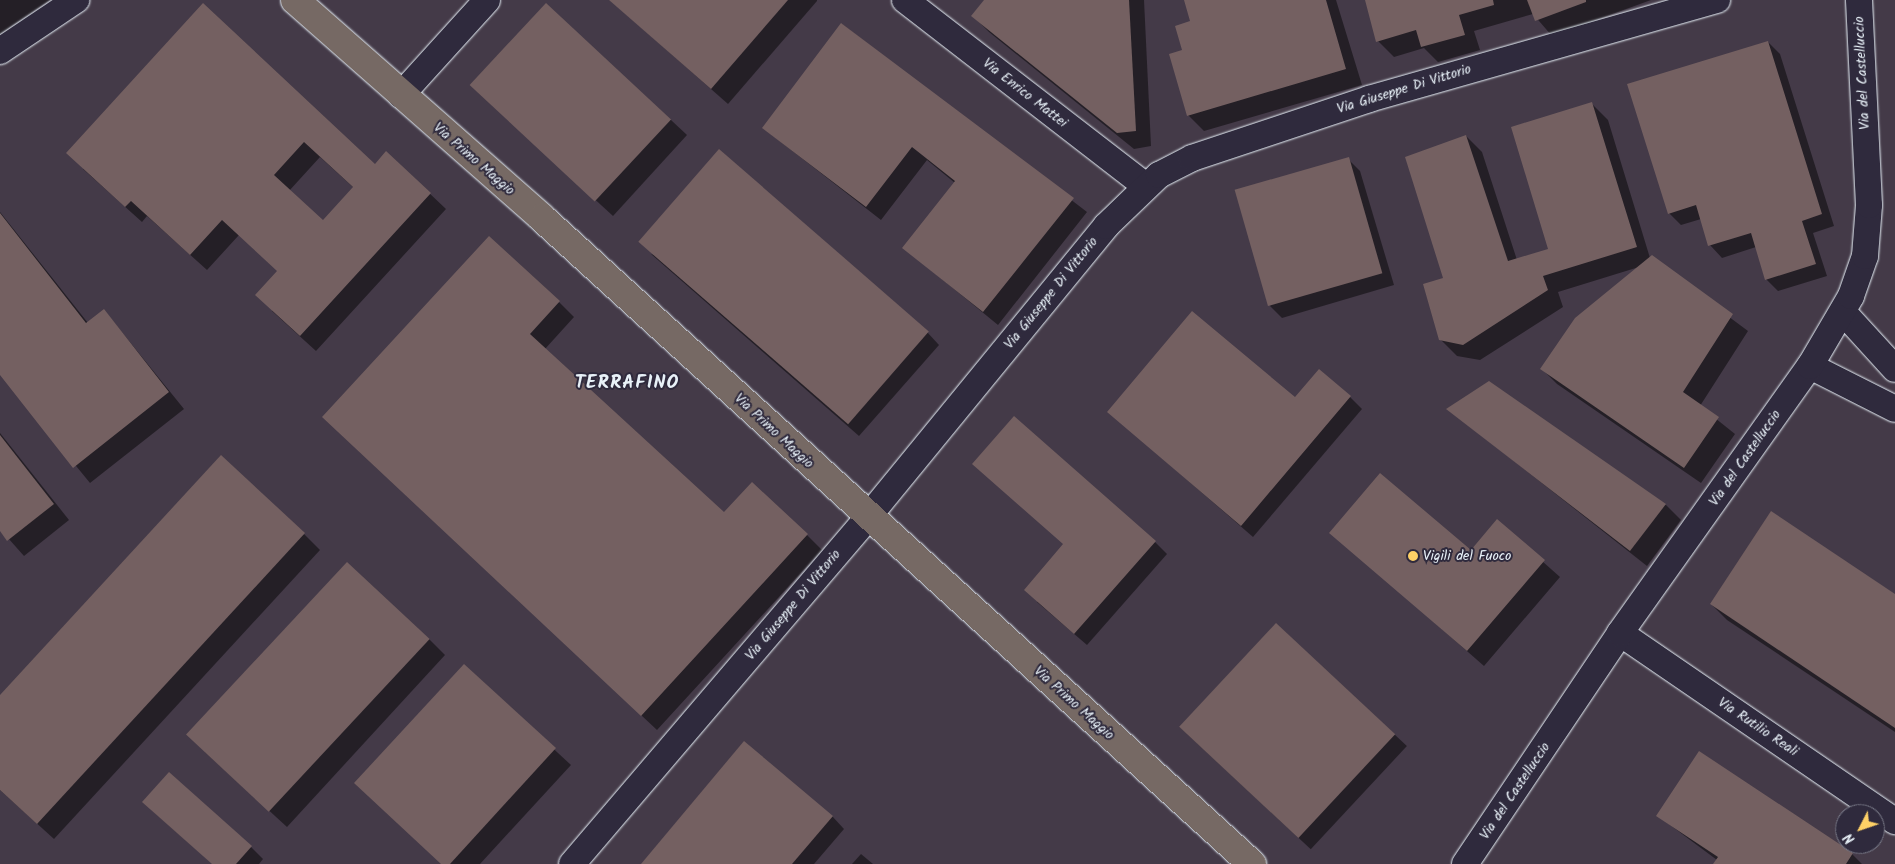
<!DOCTYPE html>
<style>
body{margin:0}
#map{position:relative;width:1895px;height:864px;overflow:hidden;background:#2f2a3d;font-family:Kalam,sans-serif}
div>[style]{position:absolute}
.built>*{inset:0;background:#443a48}
.shadow>*{inset:0;background:#0007;transform-origin:0 0}
.building>*{inset:0;background:#746061;transform-origin:0 0}
.roads{filter:drop-shadow(0 0 1px #e8f1f8) drop-shadow(0 0 1px #e8f1f8)}
.minor>*{height:26px;margin:-13px;padding:0 13px;transform-origin:13px;border-radius:13px;background:#2f2a3d}
.major>*{height:28px;margin:-14px;padding:0 14px;transform-origin:14px;border-radius:14px;background:#766964}
.dots>*{width:14px;height:14px;translate:-50% -50%;box-sizing:border-box;border:2px solid #2f2a3d;border-radius:50%}
span{translate:-50% -50%;white-space:nowrap;text-align:center;line-height:1.15;-webkit-text-stroke:4px #2f2a3d;paint-order:stroke}
.street-label{font-size:14px;color:#e8f1f8}
.poi-label{font-size:14px;color:#e8f1f8}
.left{translate:0 -50%;text-align:left}
.district-label{font-size:19px;color:#e8f1f8;font-weight:700;letter-spacing:1px}
.north{position:absolute;left:1835px;top:804px;width:50px;height:50px;box-sizing:border-box;background:#2f2a3d;border:1px solid #797a88;border-radius:50%;rotate:229deg;font-size:14px;font-weight:700;line-height:20px;text-align:center;color:#e8f1f8}
.north::after{content:'';display:block;margin:auto;width:18px;height:22px;background:#ffd166;clip-path:polygon(50% 0,100% 100%,50% 72%,0 100%)}
</style>
<div id="map">
<div class="built">
<i style="clip-path:polygon(evenodd,0 0,1895px 0,1895px 864px,0 864px,0 0,1845px 814px,1875px 814px,1875px 844px,1845px 844px,1845px 814px)"></i>
</div>
<div class="shadow">
<i style="clip-path:polygon(0 0,50px 0,0 34px)"></i>
<i style="clip-path:polygon(610px 0,817px 0,817px 1px,728px 104px)"></i>
<i style="clip-path:polygon(985px 0,1144px 0,1151px 146px,1134px 149px,989px 32px,973px 16px)"></i>
<i style="clip-path:polygon(1185px 0,1336px 0,1362px 85px,1204px 131px,1188px 115px,1192px 22px)"></i>
<i style="clip-path:polygon(1366px 0,1651px 0,1552px 36px,1533px 14px,1474px 31px,1480px 50px,1438px 62px,1424px 48px,1394px 57px,1378px 41px)"></i>
<i style="clip-path:polygon(evenodd,203px 5px,375px 166px,387px 153px,446px 209px,316px 351px,272px 311px,278px 271px,239px 235px,207px 270px,147px 216px,142px 222px,83px 169px,203px 5px,320px 157px,354px 188px,323px 222px,289px 191px,320px 157px)"></i>
<i style="clip-path:polygon(842px 24px,1087px 212px,998px 325px,904px 248px,955px 183px,927px 160px,881px 220px,763px 128px)"></i>
<i style="clip-path:polygon(1768px 42px,1780px 54px,1834px 226px,1813px 233px,1827px 276px,1778px 291px,1766px 279px,1756px 247px,1722px 258px,1710px 245px,1701px 219px,1681px 225px,1669px 213px)"></i>
<i style="clip-path:polygon(488px 101px,671px 120px,687px 135px,613px 216px)"></i>
<i style="clip-path:polygon(1592px 104px,1608px 120px,1650px 258px,1748px 331px,1700px 406px,1735px 434px,1701px 483px,1557px 384px,1541px 368px,1639px 267px,1558px 292px,1563px 307px,1480px 360px,1457px 356px,1440px 339px,1466px 136px,1482px 152px,1517px 260px,1549px 250px)"></i>
<i style="clip-path:polygon(1348px 159px,1360px 171px,1394px 285px,1282px 318px,1270px 306px)"></i>
<i style="clip-path:polygon(0 212px,88px 323px,104px 310px,184px 409px,90px 483px,0 373px)"></i>
<i style="clip-path:polygon(651px 254px,927px 332px,939px 345px,859px 436px)"></i>
<i style="clip-path:polygon(559px 302px,574px 317px,545px 349px,724px 514px,807px 535px,822px 550px,657px 730px,339px 432px)"></i>
<i style="clip-path:polygon(1350px 397px,1362px 409px,1253px 537px,1109px 412px)"></i>
<i style="clip-path:polygon(1448px 409px,1666px 505px,1681px 520px,1647px 566px)"></i>
<i style="clip-path:polygon(0 433px,69px 520px,24px 556px,0 529px)"></i>
<i style="clip-path:polygon(1497px 521px,1560px 577px,1484px 666px,1331px 532px,1471px 552px)"></i>
<i style="clip-path:polygon(304px 534px,320px 550px,54px 839px,0 790px,0 697px)"></i>
<i style="clip-path:polygon(1155px 542px,1167px 554px,1087px 645px,1037px 602px)"></i>
<i style="clip-path:polygon(1895px 595px,1895px 732px,1727px 620px,1711px 604px)"></i>
<i style="left:1276px;top:624px;width:179px;height:141px;rotate:43deg"></i>
<i style="clip-path:polygon(429px 639px,445px 655px,287px 827px,205px 752px)"></i>
<i style="clip-path:polygon(464px 666px,571px 765px,480px 864px,442px 864px)"></i>
<i style="clip-path:polygon(169px 774px,251px 847px,263px 859px,259px 864px,213px 864px,156px 814px,144px 802px)"></i>
<i style="clip-path:polygon(832px 816px,844px 829px,814px 864px,642px 864px)"></i>
<i style="clip-path:polygon(1658px 816px,1852px 854px,1862px 864px,1714px 864px,1717px 860px)"></i>
<i style="clip-path:polygon(861px 854px,873px 864px,852px 864px)"></i>
</div>
<div class="building">
<i style="clip-path:polygon(609px 0,788px 0,711px 89px)"></i>
<i style="clip-path:polygon(984px 0,1129px 0,1136px 131px,1117px 133px,971px 16px)"></i>
<i style="clip-path:polygon(1184px 0,1326px 0,1346px 69px,1187px 116px,1169px 54px,1182px 50px,1175px 26px,1190px 21px)"></i>
<i style="clip-path:polygon(1365px 0,1493px 0,1494px 5px,1459px 15px,1465px 35px,1421px 47px,1416px 30px,1376px 42px)"></i>
<i style="clip-path:polygon(1527px 0,1586px 0,1586px 2px,1535px 21px)"></i>
<i style="clip-path:polygon(evenodd,203px 3px,375px 164px,386px 151px,431px 193px,300px 336px,255px 295px,277px 271px,222px 220px,190px 255px,131px 201px,125px 207px,66px 153px,203px 3px,304px 142px,353px 187px,323px 220px,274px 175px,304px 142px)"></i>
<i style="left:546px;top:3px;width:171px;height:112px;rotate:43deg"></i>
<i style="clip-path:polygon(841px 23px,1074px 198px,983px 312px,902px 248px,955px 181px,912px 147px,866px 207px,762px 128px)"></i>
<i style="clip-path:polygon(1768px 41px,1822px 214px,1802px 221px,1816px 264px,1765px 280px,1751px 233px,1708px 246px,1696px 205px,1668px 214px,1627px 84px)"></i>
<i style="clip-path:polygon(1592px 102px,1637px 247px,1543px 276px,1548px 290px,1463px 345px,1439px 340px,1423px 284px,1443px 278px,1405px 157px,1466px 135px,1508px 261px,1548px 249px,1511px 127px)"></i>
<i style="left:719px;top:149px;width:278px;height:123px;rotate:41deg"></i>
<i style="left:1349px;top:157px;width:121px;height:119px;rotate:74deg"></i>
<i style="clip-path:polygon(0 213px,86px 323px,104px 309px,169px 392px,73px 468px,0 375px)"></i>
<i style="clip-path:polygon(489px 236px,560px 301px,530px 334px,724px 512px,752px 482px,808px 534px,641px 716px,322px 417px)"></i>
<i style="clip-path:polygon(1652px 255px,1733px 314px,1683px 392px,1719px 417px,1684px 468px,1540px 369px,1575px 318px)"></i>
<i style="clip-path:polygon(1192px 311px,1295px 397px,1319px 369px,1351px 396px,1241px 526px,1107px 412px)"></i>
<i style="clip-path:polygon(1489px 381px,1666px 504px,1630px 551px,1446px 409px)"></i>
<i style="clip-path:polygon(1014px 416px,1156px 541px,1074px 634px,1024px 590px,1063px 544px,972px 464px)"></i>
<i style="clip-path:polygon(0 435px,54px 504px,7px 541px,0 531px)"></i>
<i style="clip-path:polygon(221px 455px,305px 533px,37px 824px,0 790px,0 695px)"></i>
<i style="clip-path:polygon(1380px 473px,1471px 550px,1497px 519px,1545px 560px,1467px 651px,1329px 533px)"></i>
<i style="clip-path:polygon(1771px 511px,1895px 594px,1895px 728px,1710px 604px)"></i>
<i style="left:347px;top:562px;width:113px;height:236px;rotate:43deg"></i>
<i style="left:1276px;top:623px;width:163px;height:142px;rotate:43deg"></i>
<i style="clip-path:polygon(464px 664px,556px 748px,450px 864px,441px 864px,354px 783px)"></i>
<i style="clip-path:polygon(744px 741px,833px 816px,792px 864px,641px 864px)"></i>
<i style="clip-path:polygon(1699px 751px,1853px 853px,1846px 864px,1713px 864px,1718px 857px,1656px 816px)"></i>
<i style="clip-path:polygon(169px 772px,252px 846px,236px 864px,212px 864px,142px 802px)"></i>
</div>
<div class="roads">
<div class="minor">
<i style="left:905px;top:0;width:304px;rotate:37.7deg"></i>
<i style="left:0;top:51px;width:92px;rotate:-33.9deg"></i>
<i style="left:401px;top:95px;width:128px;rotate:-47.8deg"></i>
<i style="left:1843px;top:312px;width:77px;rotate:47.6deg"></i>
<i style="left:1810px;top:366px;width:95px;rotate:26.8deg"></i>
<i style="left:1620px;top:633px;width:333px;rotate:34.4deg"></i>
<i style="left:572px;top:864px;width:456px;rotate:-49.5deg"></i>
<i style="left:868px;top:517px;width:376px;rotate:-50.7deg"></i>
<i style="left:1106px;top:226px;width:74px;rotate:-43.9deg"></i>
<i style="left:1159px;top:175px;width:37px;rotate:-27deg"></i>
<i style="left:1192px;top:158px;width:187px;rotate:-18.4deg"></i>
<i style="left:1369px;top:99px;width:362px;rotate:-15.9deg"></i>
<i style="left:1465px;top:864px;width:278px;rotate:-56.1deg"></i>
<i style="left:1620px;top:633px;width:328px;rotate:-54.6deg"></i>
<i style="left:1810px;top:366px;width:81px;rotate:-59.6deg"></i>
<i style="left:1851px;top:296px;width:42px;rotate:-70.7deg"></i>
<i style="left:1865px;top:256px;width:51px;rotate:-85.5deg"></i>
<i style="left:1869px;top:205px;width:205px;rotate:-92.8deg"></i>
</div>
<div class="major">
<i style="left:295px;top:0;width:329px;rotate:41.4deg"></i>
<i style="left:542px;top:218px;width:960px;rotate:42.3deg"></i>
</div>
</div>
<div class="dots">
<i style="left:1413px;top:556px;background:#ffd166"></i>
</div>
<div class="street-label">
<span style="left:1862px;top:73px;rotate:-93deg">Via del Castelluccio</span>
<span style="left:1404px;top:89px;rotate:-17deg">Via Giuseppe Di Vittorio</span>
<span style="left:1025px;top:93px;rotate:38deg">Via Enrico Mattei</span>
<span style="left:474px;top:159px;rotate:41deg">Via Primo Maggio</span>
<span style="left:1051px;top:293px;rotate:-51deg">Via Giuseppe Di Vittorio</span>
<span style="left:774px;top:431px;rotate:43deg">Via Primo Maggio</span>
<span style="left:1745px;top:458px;rotate:-55deg">Via del Castelluccio</span>
<span style="left:793px;top:605px;rotate:-50deg">Via Giuseppe Di Vittorio</span>
<span style="left:1074px;top:703px;rotate:42deg">Via Primo Maggio</span>
<span style="left:1758px;top:727px;rotate:34deg">Via Rutilio Reali</span>
<span style="left:1515px;top:791px;rotate:-56deg">Via del Castelluccio</span>
</div>
<div class="poi-label">
<span class="left" style="left:1423px;top:556px">Vigili del Fuoco</span>
</div>
<div class="district-label">
<span style="left:627px;top:384px">TERRAFINO</span>
</div>
<div class="north">N</div>
</div>
